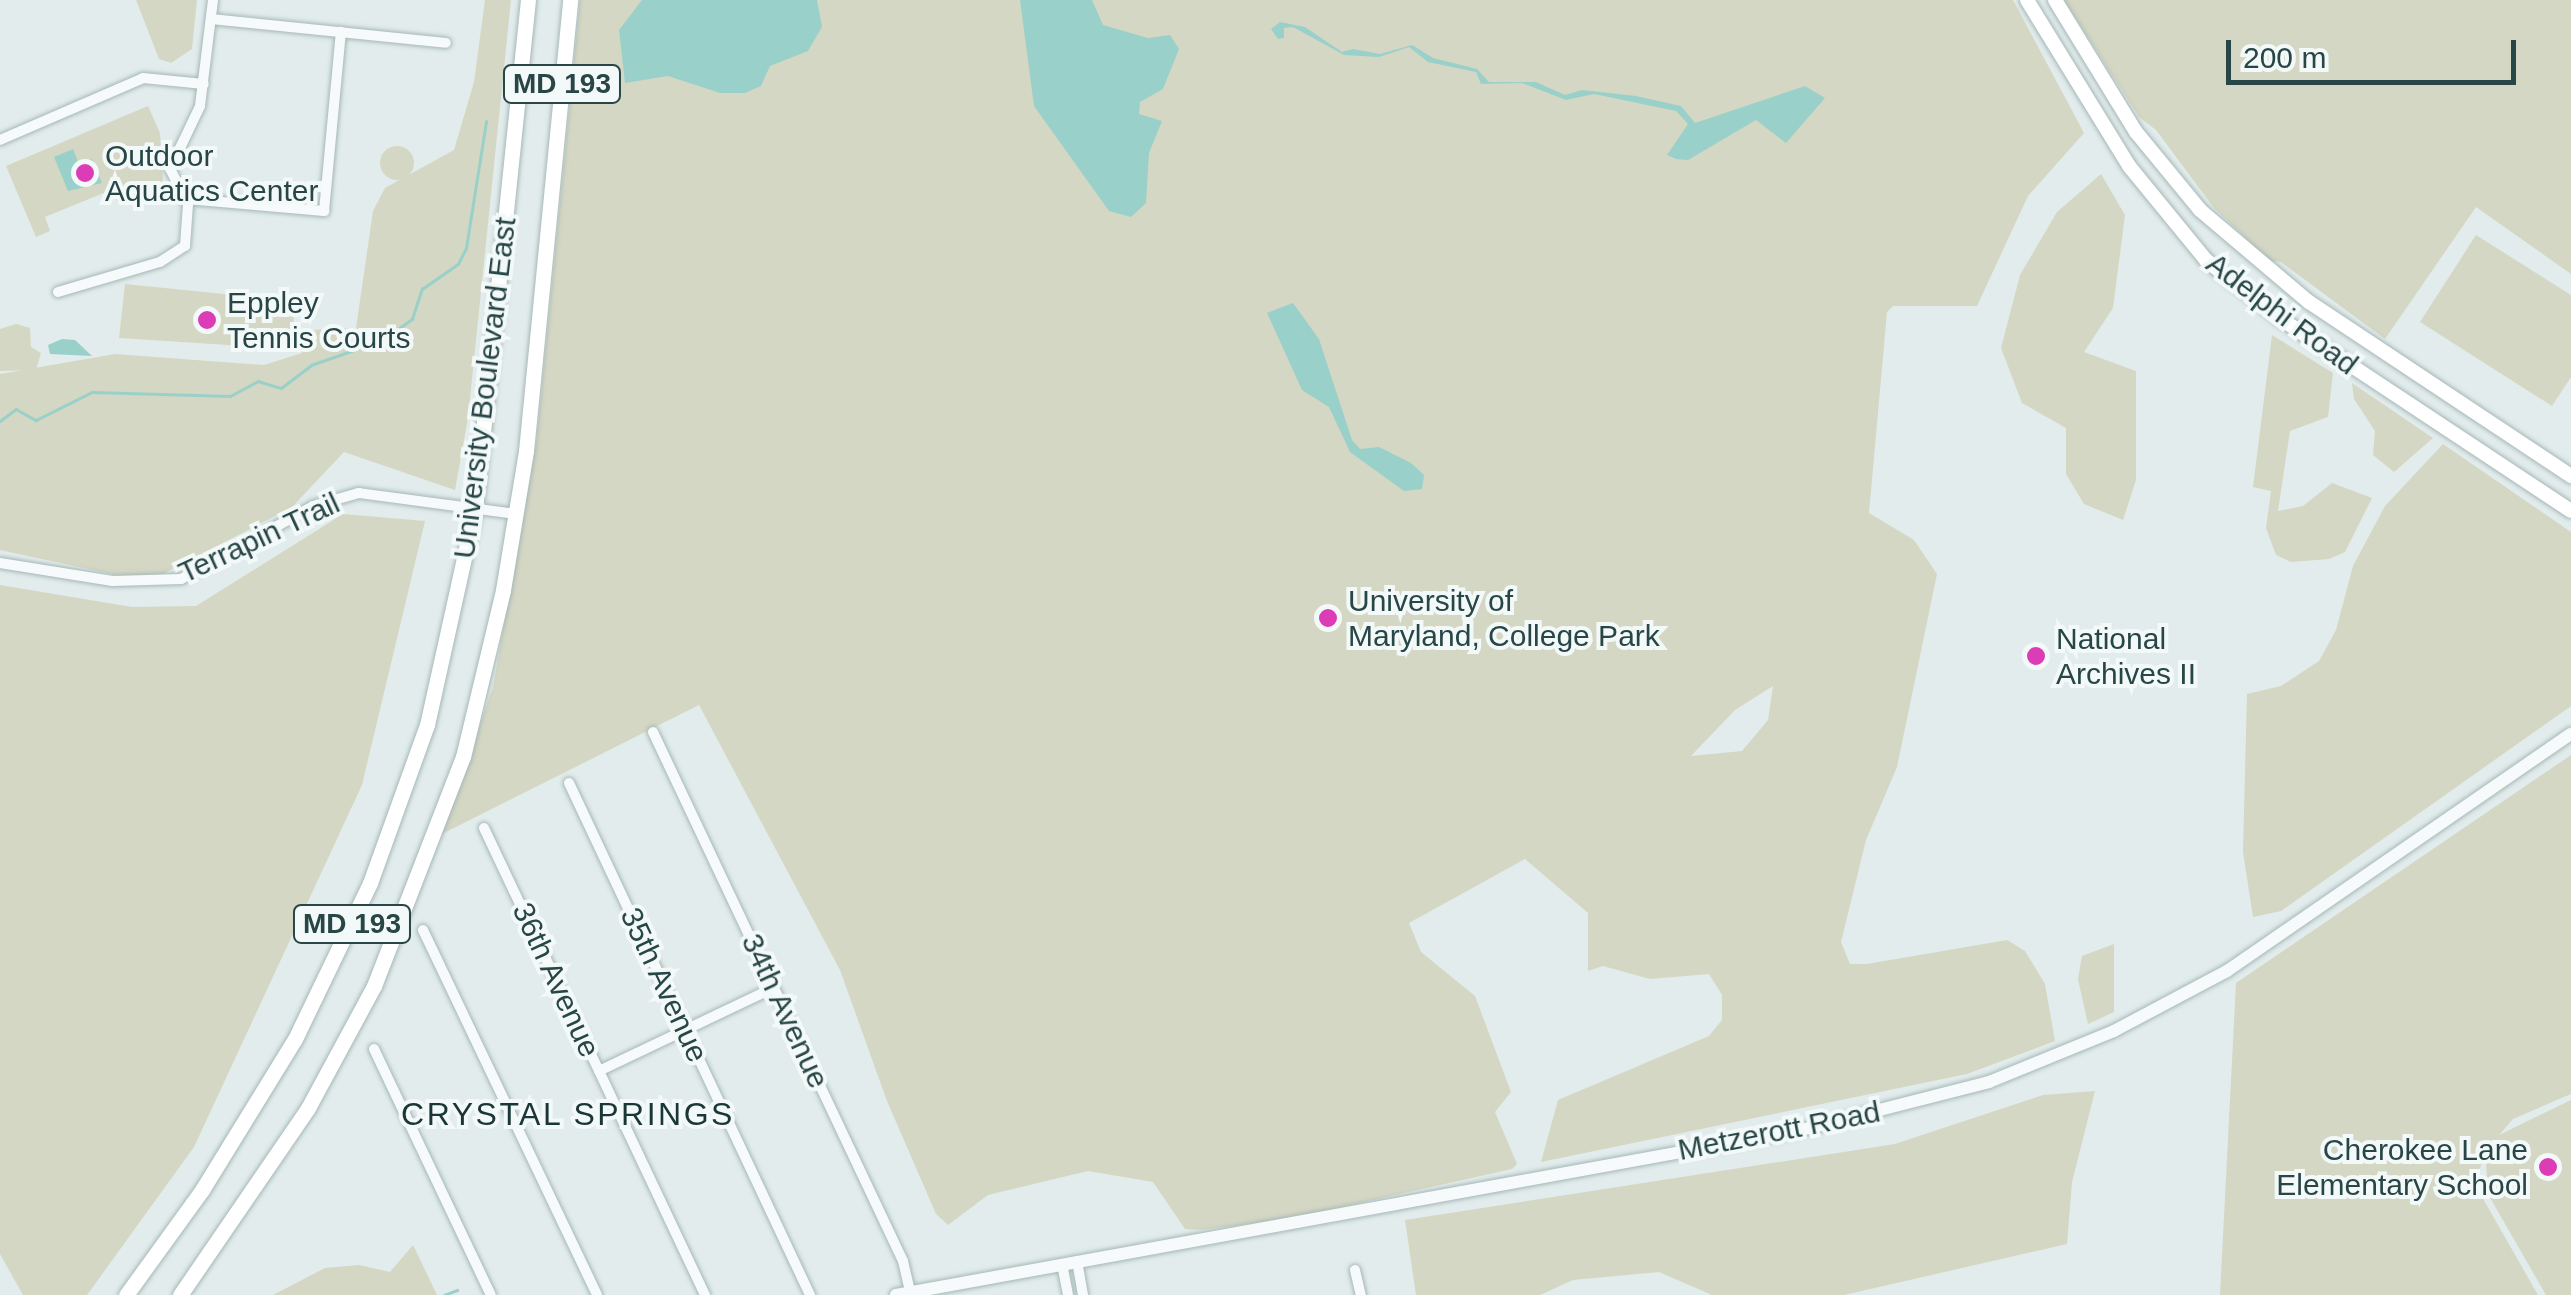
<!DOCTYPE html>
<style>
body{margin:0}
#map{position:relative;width:2571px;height:1295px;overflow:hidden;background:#e2ecec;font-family:Helvetica,sans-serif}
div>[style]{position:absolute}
.green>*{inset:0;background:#d4d7c3}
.round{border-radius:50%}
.water>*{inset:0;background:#9ad0ca}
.stream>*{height:2.5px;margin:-1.25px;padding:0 1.25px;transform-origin:1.25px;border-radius:1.25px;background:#9ad0ca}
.roads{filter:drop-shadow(0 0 2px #a6b7b7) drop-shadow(0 0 2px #a6b7b7)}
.minor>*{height:10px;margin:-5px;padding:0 5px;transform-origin:5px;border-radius:5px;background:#f6fafa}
.tertiary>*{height:12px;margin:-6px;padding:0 6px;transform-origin:6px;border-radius:6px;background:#f6fafa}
.secondary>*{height:14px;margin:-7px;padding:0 7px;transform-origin:7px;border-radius:7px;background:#fff}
.primary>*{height:15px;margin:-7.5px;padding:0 7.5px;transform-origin:7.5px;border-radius:7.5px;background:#fff}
.dots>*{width:28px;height:28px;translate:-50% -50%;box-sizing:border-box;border:5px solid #f3f9f9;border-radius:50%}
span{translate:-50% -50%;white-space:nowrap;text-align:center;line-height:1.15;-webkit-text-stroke:8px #f3f9f9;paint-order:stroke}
.shield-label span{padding:2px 8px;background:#f3f9f9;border:2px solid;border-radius:8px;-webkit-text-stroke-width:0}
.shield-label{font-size:28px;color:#284646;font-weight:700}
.poi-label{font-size:30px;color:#284646}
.left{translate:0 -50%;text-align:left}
.right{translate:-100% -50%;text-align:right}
.street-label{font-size:30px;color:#284646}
.neighbourhood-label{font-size:32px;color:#1a3637;letter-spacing:2.5px}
.scale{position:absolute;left:2226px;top:40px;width:290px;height:45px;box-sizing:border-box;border:5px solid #284646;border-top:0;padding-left:12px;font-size:30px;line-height:35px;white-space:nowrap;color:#284646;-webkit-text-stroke:8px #f3f9f9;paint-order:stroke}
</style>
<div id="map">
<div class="green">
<i style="clip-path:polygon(136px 0,197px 0,192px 49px,171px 63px,159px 59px)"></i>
<i style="clip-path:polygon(485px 0,511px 0,468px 418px,455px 490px,344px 452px,292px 507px,159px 576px,126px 577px,0 550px,0 374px,115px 354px,264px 365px,302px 353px,303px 334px,311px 330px,356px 328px,373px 211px,385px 188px,454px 150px,474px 82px)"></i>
<i style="clip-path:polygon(evenodd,580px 0,2013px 0,2084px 133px,2028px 196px,1977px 306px,1893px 306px,1887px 312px,1869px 513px,1914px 540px,1937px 574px,1897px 767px,1866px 840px,1841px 942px,1850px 964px,1867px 964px,2007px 940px,2025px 951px,2045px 984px,2055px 1041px,1967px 1074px,1541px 1162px,1558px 1100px,1709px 1036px,1722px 1020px,1722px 995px,1709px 974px,1650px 979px,1603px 966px,1588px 971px,1588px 913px,1525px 859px,1409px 923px,1421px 952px,1475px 996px,1511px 1092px,1495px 1112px,1517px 1164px,1512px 1169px,1292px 1218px,1201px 1230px,1185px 1229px,1153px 1182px,1088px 1171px,988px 1195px,948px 1225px,936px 1214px,887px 1101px,840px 970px,699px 705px,442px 834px,493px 687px,537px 437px,580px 0,1773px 686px,1768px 720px,1742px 751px,1691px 756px,1735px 710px,1773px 686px)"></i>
<i style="clip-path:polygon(2064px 0,2571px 0,2571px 274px,2476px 207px,2385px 339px,2281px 262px,2270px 261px,2214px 208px,2156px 130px,2139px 117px)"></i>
<i style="clip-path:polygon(148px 106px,160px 133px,163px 181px,117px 201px,111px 190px,45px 217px,50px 231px,36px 237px,6px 166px)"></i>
<i class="round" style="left:380px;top:146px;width:34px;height:34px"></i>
<i style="clip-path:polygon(2101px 174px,2125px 215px,2113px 308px,2084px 352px,2136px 371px,2136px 480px,2123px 520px,2084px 504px,2066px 474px,2066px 428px,2022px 403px,2001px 348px,2020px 275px,2057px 212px)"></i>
<i style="clip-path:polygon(2476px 235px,2571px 295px,2571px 377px,2552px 406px,2420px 322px)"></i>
<i style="clip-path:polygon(125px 284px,294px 301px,293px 349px,119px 338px)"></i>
<i style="clip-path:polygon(16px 324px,30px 328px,31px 347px,41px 353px,36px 370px,0 371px,0 329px)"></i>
<i style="clip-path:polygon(2272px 335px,2333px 373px,2328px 417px,2290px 431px,2278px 511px,2303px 506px,2332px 483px,2372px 498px,2345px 552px,2329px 559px,2291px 562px,2276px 555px,2266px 528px,2271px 491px,2253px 487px)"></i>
<i style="clip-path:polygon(2352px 383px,2433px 438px,2394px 472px,2373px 455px,2375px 431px,2354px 399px)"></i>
<i style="clip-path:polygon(2443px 444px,2571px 532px,2571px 706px,2281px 911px,2253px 917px,2243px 852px,2247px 694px,2281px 686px,2319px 661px,2336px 630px,2353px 566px,2385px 506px)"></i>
<i style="clip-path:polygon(343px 514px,425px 521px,362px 785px,194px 1147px,87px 1295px,23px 1295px,0 1254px,0 585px,132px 607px,196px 606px)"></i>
<i style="clip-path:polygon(2571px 755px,2571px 1094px,2513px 1119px,2499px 1135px,2571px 1100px,2571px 1295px,2546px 1295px,2489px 1196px,2485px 1155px,2474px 1183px,2538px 1295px,2220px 1295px,2236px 983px)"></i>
<i style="clip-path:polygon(2114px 944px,2114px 1012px,2088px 1024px,2078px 979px,2082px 956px)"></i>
<i style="clip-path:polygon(2095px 1091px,2072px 1182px,2067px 1244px,1844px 1295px,1712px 1295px,1659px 1272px,1573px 1280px,1540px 1295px,1416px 1295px,1405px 1220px,1895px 1144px,2043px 1095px)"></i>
<i style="clip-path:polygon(413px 1245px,437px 1295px,273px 1295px,325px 1268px,359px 1265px,390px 1272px)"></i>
</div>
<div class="water">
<i style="clip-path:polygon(642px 0,817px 0,822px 27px,808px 51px,770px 66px,761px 86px,745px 93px,720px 93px,668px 76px,625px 83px,619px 30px)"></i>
<i style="clip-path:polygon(1020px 0,1092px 0,1103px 25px,1148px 38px,1170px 35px,1179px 49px,1163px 89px,1140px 102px,1139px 114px,1162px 121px,1149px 153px,1146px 203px,1131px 217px,1109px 211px,1034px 106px)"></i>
<i style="clip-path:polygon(1280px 22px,1305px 27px,1342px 52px,1353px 49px,1380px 54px,1412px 45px,1433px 58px,1477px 69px,1489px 82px,1536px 82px,1565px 95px,1582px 90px,1636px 96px,1681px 106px,1695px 123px,1805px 86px,1825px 98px,1786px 143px,1756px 120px,1688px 160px,1676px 159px,1667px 155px,1688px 124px,1676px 111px,1594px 94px,1566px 100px,1522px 83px,1481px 84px,1476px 72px,1428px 62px,1409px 47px,1379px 57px,1344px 55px,1293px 27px,1284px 28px,1284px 38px,1278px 39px,1271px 29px)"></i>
<i style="clip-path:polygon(73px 149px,79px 164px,92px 159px,102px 183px,68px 191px,54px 157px)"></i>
<i style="clip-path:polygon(1293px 303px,1319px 339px,1352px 440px,1360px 449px,1379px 447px,1411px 463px,1424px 475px,1422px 489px,1404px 491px,1350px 452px,1329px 407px,1302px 390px,1267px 313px)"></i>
<i style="clip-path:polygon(62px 339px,75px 340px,92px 356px,50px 354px,48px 345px)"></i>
</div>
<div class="stream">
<i style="left:0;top:421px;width:20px;rotate:-37deg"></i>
<i style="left:16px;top:409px;width:23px;rotate:29deg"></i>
<i style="left:36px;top:420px;width:63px;rotate:-26.6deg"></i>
<i style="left:92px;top:392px;width:138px;rotate:1.7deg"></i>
<i style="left:230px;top:396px;width:32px;rotate:-28deg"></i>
<i style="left:258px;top:381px;width:24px;rotate:17deg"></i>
<i style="left:281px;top:388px;width:38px;rotate:-37deg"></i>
<i style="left:311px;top:365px;width:76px;rotate:-19.1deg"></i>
<i style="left:383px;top:340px;width:36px;rotate:-36deg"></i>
<i style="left:412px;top:319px;width:32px;rotate:-72deg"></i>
<i style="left:422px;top:289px;width:44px;rotate:-34.8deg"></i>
<i style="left:458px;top:264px;width:18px;rotate:-63deg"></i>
<i style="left:466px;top:248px;width:128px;rotate:-81deg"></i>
<i style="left:444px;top:1295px;width:14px;rotate:-21deg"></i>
</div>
<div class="roads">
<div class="minor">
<i style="left:211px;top:19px;width:236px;rotate:5.8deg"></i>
<i style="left:0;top:140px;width:156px;rotate:-23.4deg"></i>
<i style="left:143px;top:78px;width:61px;rotate:5.6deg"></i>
<i style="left:186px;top:199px;width:139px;rotate:5deg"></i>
<i style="left:324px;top:211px;width:180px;rotate:-84.6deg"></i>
<i style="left:58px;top:292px;width:106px;rotate:-16.4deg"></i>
<i style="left:160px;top:262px;width:30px;rotate:-33deg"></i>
<i style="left:185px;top:246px;width:42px;rotate:-85.9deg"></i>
<i style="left:188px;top:204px;width:39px;rotate:-117deg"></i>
<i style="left:170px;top:169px;width:70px;rotate:-64.5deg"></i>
<i style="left:200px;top:106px;width:107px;rotate:-83deg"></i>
<i style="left:0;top:563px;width:114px;rotate:9.1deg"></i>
<i style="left:113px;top:581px;width:68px;rotate:-1.7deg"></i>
<i style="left:181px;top:579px;width:151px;rotate:-28.9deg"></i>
<i style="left:313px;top:506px;width:48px;rotate:-15.8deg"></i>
<i style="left:359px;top:493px;width:159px;rotate:7.6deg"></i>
<i style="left:653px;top:732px;width:585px;rotate:64.71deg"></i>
<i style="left:903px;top:1261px;width:32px;rotate:77deg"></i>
<i style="left:569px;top:783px;width:566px;rotate:64.79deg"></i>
<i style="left:484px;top:828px;width:517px;rotate:64.67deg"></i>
<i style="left:423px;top:930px;width:404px;rotate:64.5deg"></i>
<i style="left:374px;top:1049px;width:272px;rotate:64.6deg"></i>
<i style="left:599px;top:1071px;width:193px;rotate:-25.5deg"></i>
<i style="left:1077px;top:1261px;width:35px;rotate:80deg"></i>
<i style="left:1062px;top:1264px;width:32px;rotate:79deg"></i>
<i style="left:1355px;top:1270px;width:26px;rotate:77deg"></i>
</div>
<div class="tertiary">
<i style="left:896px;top:1295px;width:916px;rotate:-10.32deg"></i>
<i style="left:1797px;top:1131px;width:198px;rotate:-14.3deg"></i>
<i style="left:1989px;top:1082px;width:135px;rotate:-22.2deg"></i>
<i style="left:2114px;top:1031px;width:128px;rotate:-28deg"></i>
<i style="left:2227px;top:971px;width:418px;rotate:-34.6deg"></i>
</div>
<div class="secondary">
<i style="left:2027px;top:0;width:195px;rotate:58.4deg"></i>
<i style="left:2129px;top:166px;width:122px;rotate:50.7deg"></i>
<i style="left:2206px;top:260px;width:92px;rotate:38.4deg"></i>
<i style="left:2278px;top:317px;width:351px;rotate:33.5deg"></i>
<i style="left:2055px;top:0;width:155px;rotate:58.5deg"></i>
<i style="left:2136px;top:132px;width:101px;rotate:50.6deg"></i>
<i style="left:2200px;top:210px;width:143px;rotate:40.2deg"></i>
<i style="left:2309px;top:302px;width:315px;rotate:33.6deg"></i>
</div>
<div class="primary">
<i style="left:126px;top:1295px;width:130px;rotate:-54.1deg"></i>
<i style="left:202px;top:1190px;width:177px;rotate:-58.4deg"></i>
<i style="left:295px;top:1039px;width:173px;rotate:-64.3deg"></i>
<i style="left:370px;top:883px;width:168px;rotate:-70.2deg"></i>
<i style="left:427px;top:725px;width:221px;rotate:-77.5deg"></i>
<i style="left:475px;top:509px;width:512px;rotate:-84.06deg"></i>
<i style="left:180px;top:1295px;width:227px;rotate:-55.6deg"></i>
<i style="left:308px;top:1108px;width:139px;rotate:-61.6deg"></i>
<i style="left:374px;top:986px;width:246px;rotate:-68.8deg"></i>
<i style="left:463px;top:757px;width:172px;rotate:-76.5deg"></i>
<i style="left:503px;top:590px;width:141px;rotate:-80.6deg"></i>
<i style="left:526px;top:451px;width:453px;rotate:-84.4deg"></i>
</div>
</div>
<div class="dots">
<i style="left:85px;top:173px;background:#dd3cb7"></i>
<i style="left:207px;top:320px;background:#dd3cb7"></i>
<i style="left:1328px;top:618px;background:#dd3cb7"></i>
<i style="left:2036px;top:656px;background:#dd3cb7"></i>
<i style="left:2548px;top:1167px;background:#dd3cb7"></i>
</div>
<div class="shield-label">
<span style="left:562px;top:84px">MD 193</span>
<span style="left:352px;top:924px">MD 193</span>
</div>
<div class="poi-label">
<span class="left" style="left:105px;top:173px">Outdoor<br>Aquatics Center</span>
<span class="left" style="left:227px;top:320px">Eppley<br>Tennis Courts</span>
<span class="left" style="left:1348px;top:618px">University of<br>Maryland, College Park</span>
<span class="left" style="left:2056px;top:656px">National<br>Archives II</span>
<span class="right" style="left:2528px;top:1167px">Cherokee Lane<br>Elementary School</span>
</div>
<div class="street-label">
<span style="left:2282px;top:314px;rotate:37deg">Adelphi Road</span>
<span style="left:485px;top:388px;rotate:-83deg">University Boulevard East</span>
<span style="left:259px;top:538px;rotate:-25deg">Terrapin Trail</span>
<span style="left:556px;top:980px;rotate:65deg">36th Avenue</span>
<span style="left:664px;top:985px;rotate:65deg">35th Avenue</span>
<span style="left:785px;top:1011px;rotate:65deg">34th Avenue</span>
<span style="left:1779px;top:1131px;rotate:-11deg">Metzerott Road</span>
</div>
<div class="neighbourhood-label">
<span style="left:568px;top:1114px">CRYSTAL SPRINGS</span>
</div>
<div class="scale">200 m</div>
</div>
